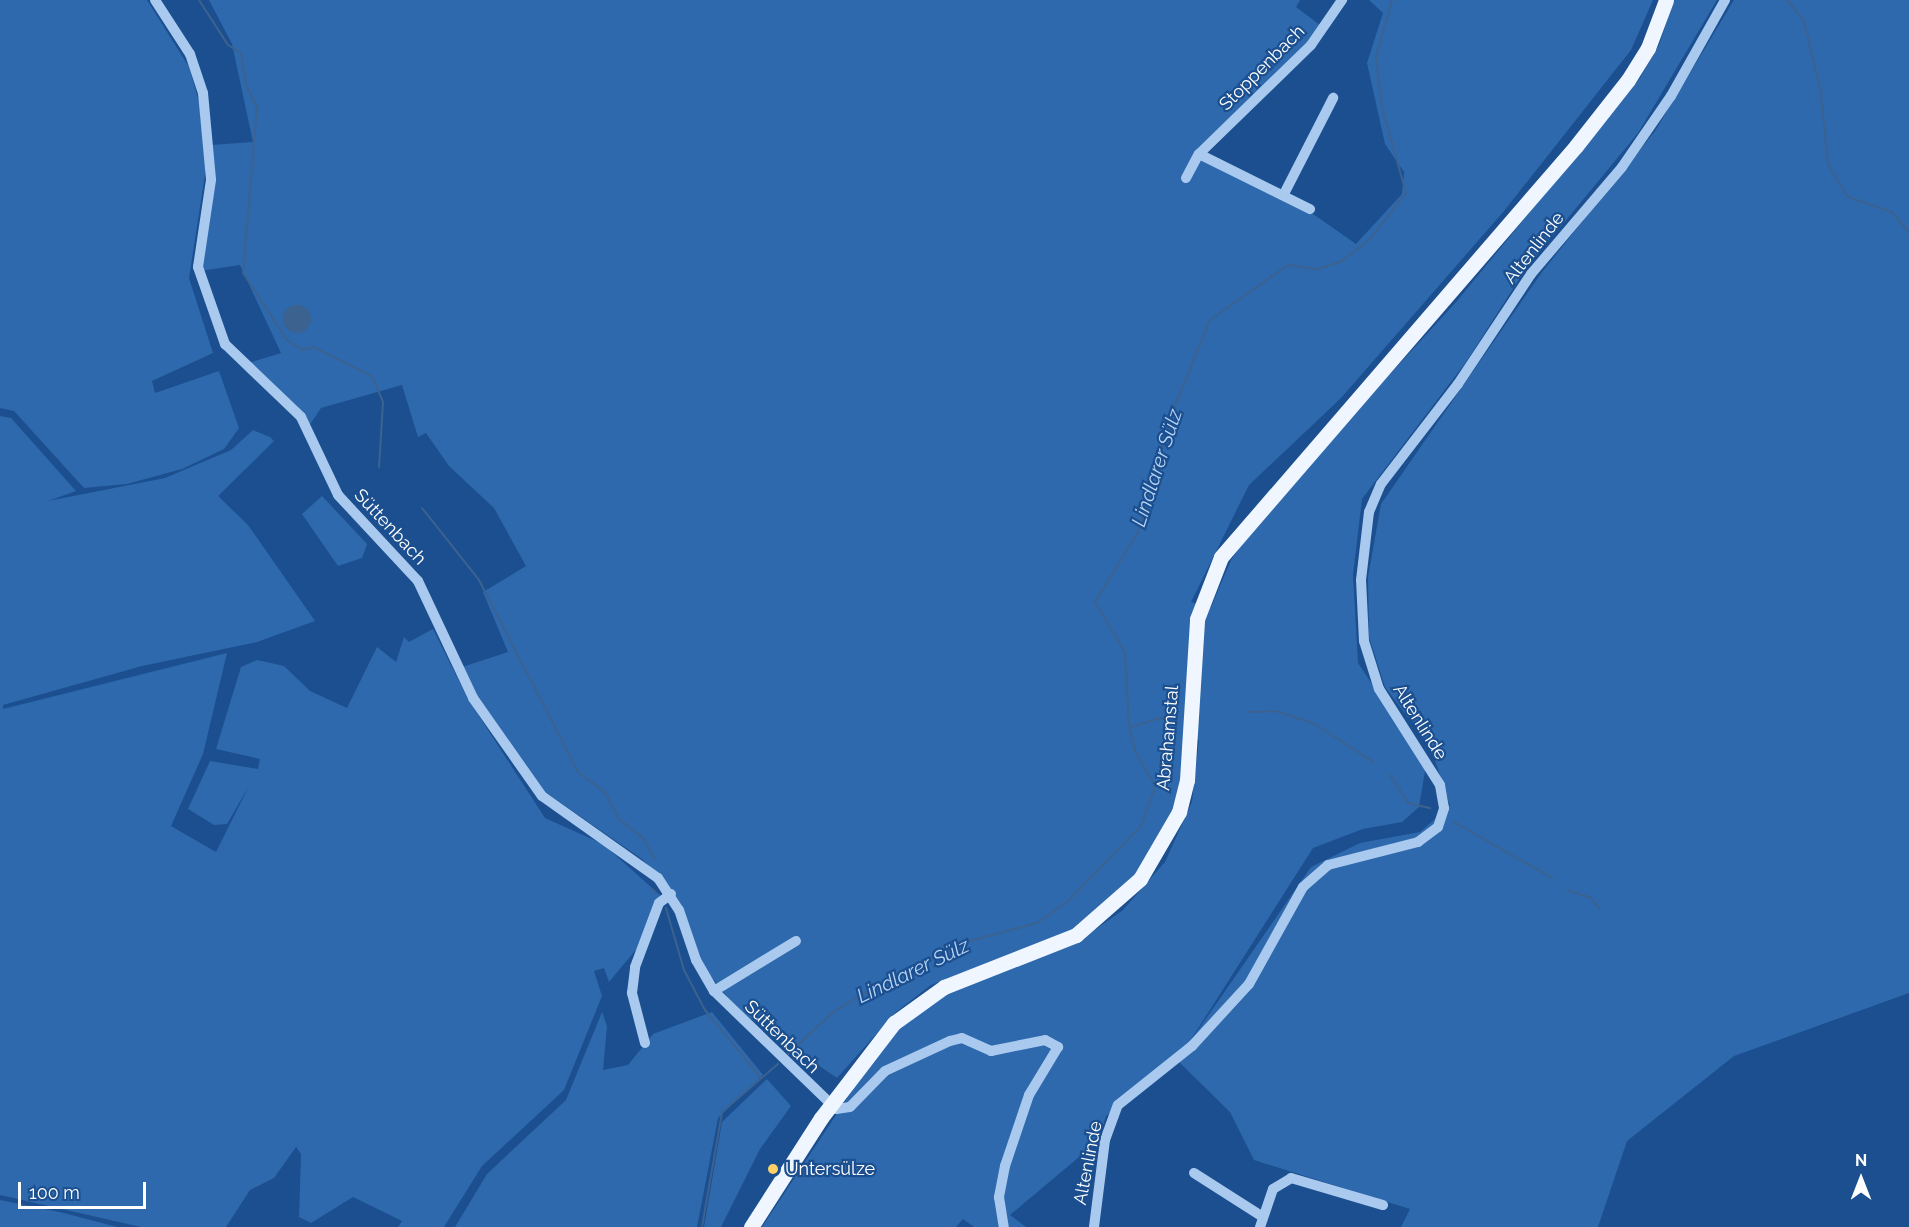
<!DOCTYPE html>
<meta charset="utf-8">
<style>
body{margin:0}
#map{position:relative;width:1909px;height:1227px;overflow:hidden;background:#1b4f8f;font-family:Raleway,sans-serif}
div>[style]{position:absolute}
.green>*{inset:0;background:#2e69ad}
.water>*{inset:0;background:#3c6290}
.round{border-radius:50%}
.stream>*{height:2px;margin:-1px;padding:0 1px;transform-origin:1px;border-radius:1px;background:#3c6290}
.minor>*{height:10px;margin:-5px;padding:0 5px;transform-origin:5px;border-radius:5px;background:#a9c9ee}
.major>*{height:15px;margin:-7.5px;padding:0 7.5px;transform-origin:7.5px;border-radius:7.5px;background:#f0f6ff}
.dots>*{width:16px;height:16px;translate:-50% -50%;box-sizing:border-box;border:3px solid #1b4f8f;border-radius:50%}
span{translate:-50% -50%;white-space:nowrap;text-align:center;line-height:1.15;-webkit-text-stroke:4.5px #1b4f8f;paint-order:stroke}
.street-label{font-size:18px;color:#fff}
.poi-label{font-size:18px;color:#fff}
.left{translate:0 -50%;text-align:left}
.water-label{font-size:20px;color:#b5d3f5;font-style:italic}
.north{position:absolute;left:1831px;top:1149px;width:60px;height:60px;-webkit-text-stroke:4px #1b4f8f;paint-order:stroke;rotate:0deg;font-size:16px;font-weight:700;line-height:24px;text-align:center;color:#fff}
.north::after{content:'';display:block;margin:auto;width:21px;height:27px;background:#fff;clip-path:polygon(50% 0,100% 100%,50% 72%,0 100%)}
.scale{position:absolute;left:18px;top:1182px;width:128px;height:27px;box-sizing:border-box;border:3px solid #fff;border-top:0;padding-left:8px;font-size:18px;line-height:21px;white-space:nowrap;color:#fff;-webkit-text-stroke:4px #1b4f8f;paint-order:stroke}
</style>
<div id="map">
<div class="green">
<i style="clip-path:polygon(0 0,147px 0,189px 67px,199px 102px,206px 168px,189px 278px,213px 353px,152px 381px,155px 393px,219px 371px,239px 428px,224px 449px,182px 469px,127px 484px,84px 488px,14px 411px,0 408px)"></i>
<i style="clip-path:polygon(209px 0,1300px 0,1296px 7px,1324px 28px,1199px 153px,1273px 186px,1356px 244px,1402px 194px,1404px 172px,1385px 144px,1367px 63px,1383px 13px,1369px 0,1653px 0,1631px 50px,1504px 211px,1341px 398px,1249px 485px,1191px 602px,1211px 607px,1231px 560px,1262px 514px,1457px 301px,1640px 78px,1659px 45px,1674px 0,1717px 0,1638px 133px,1525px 270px,1466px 362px,1362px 499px,1353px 575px,1358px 663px,1426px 765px,1419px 807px,1402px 822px,1363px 829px,1313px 848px,1185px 1049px,1311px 867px,1360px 843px,1420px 832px,1450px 806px,1431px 748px,1385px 687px,1369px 637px,1368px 577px,1381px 504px,1542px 272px,1655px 131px,1734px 0,1909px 0,1909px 993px,1734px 1056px,1627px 1141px,1598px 1227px,1401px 1227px,1410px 1209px,1254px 1160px,1230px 1112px,1178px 1061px,1106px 1116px,1098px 1141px,1010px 1215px,1026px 1227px,974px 1227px,963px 1219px,956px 1227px,762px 1227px,879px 1050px,913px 1013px,956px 988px,1073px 945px,1123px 910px,1165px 862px,1192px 802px,1199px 740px,1187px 737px,1177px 801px,1139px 871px,1070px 931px,931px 985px,896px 1012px,837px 1078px,738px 1010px,702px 965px,666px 883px,642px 859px,529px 781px,459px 668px,508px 652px,483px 592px,526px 566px,494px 508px,449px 466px,426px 433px,418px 437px,402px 385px,321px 408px,309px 426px,245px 364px,281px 353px,240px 265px,200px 271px,211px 145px,253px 142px,232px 44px)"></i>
<i style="clip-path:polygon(0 416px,11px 418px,76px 491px,48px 501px,165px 478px,231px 450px,253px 430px,270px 437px,274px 441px,218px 496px,248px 525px,315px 621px,257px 642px,142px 666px,3px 705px,3px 709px,227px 653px,203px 754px,171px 826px,216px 852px,249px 786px,227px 824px,214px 825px,188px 809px,210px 761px,258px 769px,260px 759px,216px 749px,241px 667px,257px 660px,284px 666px,310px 691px,347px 708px,377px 647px,396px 662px,404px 637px,409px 642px,433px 629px,468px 699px,545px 818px,603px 844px,661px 896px,639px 946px,609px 982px,604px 968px,594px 971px,602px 996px,564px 1090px,482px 1166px,444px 1227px,398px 1227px,402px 1221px,353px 1197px,311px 1223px,299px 1217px,301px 1154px,296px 1147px,274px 1178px,250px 1190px,226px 1227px,141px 1227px,0 1195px)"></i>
<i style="clip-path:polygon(322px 496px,367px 544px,362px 558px,338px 566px,302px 514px)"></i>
<i style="clip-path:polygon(602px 1012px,607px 1026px,603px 1070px,628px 1065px,653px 1034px,712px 1012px,763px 1075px,718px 1118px,697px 1227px,455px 1227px,487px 1174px,566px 1100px)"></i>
<i style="clip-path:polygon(767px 1079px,791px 1106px,760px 1149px,721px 1227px,704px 1227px,722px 1122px)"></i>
<i style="clip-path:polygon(0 1200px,64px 1213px,117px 1227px,0 1227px)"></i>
</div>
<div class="water">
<i class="round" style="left:283px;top:305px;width:28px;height:28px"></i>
</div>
<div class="stream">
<i style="left:199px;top:0;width:54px;rotate:57.2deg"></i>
<i style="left:228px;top:45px;width:15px;rotate:32deg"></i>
<i style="left:241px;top:53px;width:33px;rotate:81deg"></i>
<i style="left:246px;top:86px;width:24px;rotate:62deg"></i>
<i style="left:257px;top:107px;width:167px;rotate:94.8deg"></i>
<i style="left:243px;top:273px;width:80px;rotate:56.7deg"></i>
<i style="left:287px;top:340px;width:19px;rotate:32deg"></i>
<i style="left:303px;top:350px;width:11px;rotate:-15deg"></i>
<i style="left:314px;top:347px;width:65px;rotate:26.6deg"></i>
<i style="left:372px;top:376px;width:28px;rotate:67deg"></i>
<i style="left:383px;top:402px;width:65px;rotate:93.5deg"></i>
<i style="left:1787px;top:0;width:27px;rotate:51deg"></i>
<i style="left:1804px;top:21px;width:74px;rotate:76.7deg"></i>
<i style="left:1821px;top:93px;width:71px;rotate:84.4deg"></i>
<i style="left:1828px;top:164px;width:39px;rotate:59deg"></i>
<i style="left:1848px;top:197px;width:46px;rotate:18.8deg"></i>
<i style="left:1892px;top:212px;width:26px;rotate:50deg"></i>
<i style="left:422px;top:508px;width:92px;rotate:51.6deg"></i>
<i style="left:479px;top:580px;width:216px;rotate:62.7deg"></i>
<i style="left:578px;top:772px;width:34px;rotate:37deg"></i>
<i style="left:605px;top:792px;width:29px;rotate:63deg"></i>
<i style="left:618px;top:818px;width:32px;rotate:39deg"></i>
<i style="left:643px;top:838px;width:24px;rotate:60deg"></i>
<i style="left:1247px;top:712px;width:29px;rotate:-2deg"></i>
<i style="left:1276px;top:711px;width:41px;rotate:18.4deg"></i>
<i style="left:1315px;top:724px;width:69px;rotate:33.2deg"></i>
<i style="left:1131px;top:727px;width:48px;rotate:-16.9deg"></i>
<i style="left:1390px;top:775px;width:33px;rotate:57deg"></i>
<i style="left:1408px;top:803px;width:23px;rotate:13deg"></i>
<i style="left:1454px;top:822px;width:113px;rotate:29.7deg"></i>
<i style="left:652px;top:889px;width:6px;rotate:45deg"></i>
<i style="left:1567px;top:890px;width:25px;rotate:18deg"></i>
<i style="left:1591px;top:898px;width:13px;rotate:51deg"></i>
<i style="left:666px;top:908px;width:65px;rotate:73.8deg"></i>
<i style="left:684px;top:970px;width:45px;rotate:62.3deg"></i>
<i style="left:705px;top:1010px;width:88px;rotate:50.5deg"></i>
<i style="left:788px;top:1054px;width:62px;rotate:-43deg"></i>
<i style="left:833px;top:1012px;width:61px;rotate:-30.8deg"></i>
<i style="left:885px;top:981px;width:90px;rotate:-25.7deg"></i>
<i style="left:966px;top:942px;width:73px;rotate:-15deg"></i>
<i style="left:1037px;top:923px;width:38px;rotate:-35deg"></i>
<i style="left:1068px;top:901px;width:105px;rotate:-45.8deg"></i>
<i style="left:1141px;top:826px;width:42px;rotate:-70.7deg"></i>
<i style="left:1155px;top:786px;width:40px;rotate:-119.7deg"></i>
<i style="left:1135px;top:751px;width:28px;rotate:-103deg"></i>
<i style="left:1129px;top:724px;width:72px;rotate:-93.2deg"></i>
<i style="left:1125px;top:652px;width:58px;rotate:-121deg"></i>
<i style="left:1095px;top:602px;width:82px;rotate:-58.4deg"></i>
<i style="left:1138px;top:532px;width:126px;rotate:-73.9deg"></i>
<i style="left:1173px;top:411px;width:98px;rotate:-67.9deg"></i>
<i style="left:1210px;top:320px;width:95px;rotate:-35.2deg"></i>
<i style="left:1288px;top:265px;width:30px;rotate:8deg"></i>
<i style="left:1318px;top:269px;width:25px;rotate:-18deg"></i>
<i style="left:1342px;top:261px;width:36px;rotate:-38deg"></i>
<i style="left:1370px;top:239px;width:58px;rotate:-52deg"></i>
<i style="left:1406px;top:193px;width:89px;rotate:-105.6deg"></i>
<i style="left:1382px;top:107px;width:50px;rotate:-96.8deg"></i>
<i style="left:1376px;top:57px;width:59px;rotate:-74.3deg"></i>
<i style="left:702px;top:1227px;width:117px;rotate:-80.1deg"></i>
<i style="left:722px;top:1112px;width:74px;rotate:-40.6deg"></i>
</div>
<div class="minor">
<i style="left:155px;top:0;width:64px;rotate:57.1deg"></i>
<i style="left:190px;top:54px;width:41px;rotate:71.6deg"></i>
<i style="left:203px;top:93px;width:87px;rotate:84.7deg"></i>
<i style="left:211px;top:180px;width:88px;rotate:98.5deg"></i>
<i style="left:198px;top:267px;width:82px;rotate:70.7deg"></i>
<i style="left:225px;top:344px;width:105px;rotate:43.8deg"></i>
<i style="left:301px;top:417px;width:86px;rotate:64.6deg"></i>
<i style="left:338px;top:495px;width:117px;rotate:47.1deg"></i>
<i style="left:418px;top:581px;width:129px;rotate:64.8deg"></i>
<i style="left:473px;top:698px;width:120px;rotate:54.9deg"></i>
<i style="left:542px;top:796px;width:142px;rotate:35.3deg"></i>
<i style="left:658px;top:878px;width:38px;rotate:57deg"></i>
<i style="left:679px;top:910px;width:53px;rotate:71.2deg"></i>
<i style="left:696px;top:960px;width:36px;rotate:60deg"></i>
<i style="left:714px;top:991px;width:170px;rotate:44deg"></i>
<i style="left:836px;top:1109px;width:14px;rotate:-8deg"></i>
<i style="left:850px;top:1107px;width:50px;rotate:-45.8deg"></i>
<i style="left:885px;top:1071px;width:72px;rotate:-24.8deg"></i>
<i style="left:950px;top:1041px;width:12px;rotate:-14deg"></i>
<i style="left:962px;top:1038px;width:32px;rotate:24deg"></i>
<i style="left:991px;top:1051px;width:55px;rotate:-11.5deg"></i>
<i style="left:1045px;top:1040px;width:15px;rotate:28deg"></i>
<i style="left:1058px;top:1047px;width:56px;rotate:121.1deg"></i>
<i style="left:1029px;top:1095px;width:75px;rotate:108.7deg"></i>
<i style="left:1005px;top:1166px;width:32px;rotate:101deg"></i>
<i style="left:999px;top:1197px;width:30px;rotate:81deg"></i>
<i style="left:1199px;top:154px;width:124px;rotate:26.4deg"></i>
<i style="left:1186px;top:178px;width:27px;rotate:-62deg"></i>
<i style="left:1199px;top:154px;width:156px;rotate:-44.2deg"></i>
<i style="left:1311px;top:45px;width:55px;rotate:-55.4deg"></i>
<i style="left:1285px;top:192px;width:106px;rotate:-62.9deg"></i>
<i style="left:714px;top:991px;width:96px;rotate:-31.4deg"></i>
<i style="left:645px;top:1043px;width:52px;rotate:-104.6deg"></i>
<i style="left:632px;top:993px;width:26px;rotate:-83deg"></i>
<i style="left:635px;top:967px;width:68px;rotate:-69.4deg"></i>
<i style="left:659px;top:903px;width:15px;rotate:-37deg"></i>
<i style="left:1194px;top:1173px;width:78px;rotate:32.5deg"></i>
<i style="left:1094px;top:1227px;width:88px;rotate:-82.8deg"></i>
<i style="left:1105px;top:1140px;width:37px;rotate:-70deg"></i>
<i style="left:1118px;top:1105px;width:95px;rotate:-38.6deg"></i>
<i style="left:1192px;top:1046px;width:84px;rotate:-47.4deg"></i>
<i style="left:1249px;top:984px;width:111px;rotate:-60.9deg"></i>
<i style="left:1303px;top:887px;width:33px;rotate:-41deg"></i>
<i style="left:1328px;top:865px;width:93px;rotate:-14.3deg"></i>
<i style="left:1418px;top:842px;width:25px;rotate:-37deg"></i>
<i style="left:1438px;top:827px;width:20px;rotate:-72deg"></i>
<i style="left:1444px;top:808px;width:23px;rotate:-100deg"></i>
<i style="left:1440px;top:785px;width:114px;rotate:-122.4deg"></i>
<i style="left:1379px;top:689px;width:50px;rotate:-107.4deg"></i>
<i style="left:1364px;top:641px;width:61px;rotate:-92.8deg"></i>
<i style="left:1361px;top:580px;width:68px;rotate:-83.3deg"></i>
<i style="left:1369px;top:512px;width:30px;rotate:-67deg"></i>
<i style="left:1381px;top:484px;width:126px;rotate:-52.4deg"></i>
<i style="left:1458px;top:384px;width:132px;rotate:-56.4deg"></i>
<i style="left:1531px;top:274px;width:140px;rotate:-49.6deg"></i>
<i style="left:1622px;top:167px;width:86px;rotate:-55.4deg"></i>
<i style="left:1671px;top:96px;width:110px;rotate:-60.6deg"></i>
<i style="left:1260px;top:1227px;width:40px;rotate:-71.1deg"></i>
<i style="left:1273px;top:1189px;width:21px;rotate:-31deg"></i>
<i style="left:1291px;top:1178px;width:96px;rotate:16.4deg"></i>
</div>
<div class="major">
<i style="left:751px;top:1227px;width:130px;rotate:-57.3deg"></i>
<i style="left:821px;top:1118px;width:120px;rotate:-52.5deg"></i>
<i style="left:894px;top:1023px;width:62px;rotate:-35.8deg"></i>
<i style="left:944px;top:987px;width:142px;rotate:-21.5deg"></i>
<i style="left:1076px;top:935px;width:85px;rotate:-41.2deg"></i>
<i style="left:1140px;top:879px;width:78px;rotate:-59.8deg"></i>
<i style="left:1179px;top:812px;width:33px;rotate:-76deg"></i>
<i style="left:1187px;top:780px;width:161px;rotate:-86.4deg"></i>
<i style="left:1197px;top:619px;width:66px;rotate:-68.8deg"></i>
<i style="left:1221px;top:557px;width:543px;rotate:-49.18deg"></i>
<i style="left:1576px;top:146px;width:84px;rotate:-51.8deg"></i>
<i style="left:1628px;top:80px;width:38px;rotate:-58deg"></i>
<i style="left:1648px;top:48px;width:51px;rotate:-69.4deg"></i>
</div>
<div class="dots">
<i style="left:773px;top:1169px;background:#ffd166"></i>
</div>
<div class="street-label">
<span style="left:1262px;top:68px;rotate:-45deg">Stoppenbach</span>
<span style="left:1534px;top:248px;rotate:-52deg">Altenlinde</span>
<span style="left:390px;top:527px;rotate:47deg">Süttenbach</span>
<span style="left:1420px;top:722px;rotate:58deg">Altenlinde</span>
<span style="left:1168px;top:738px;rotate:-85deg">Abrahamstal</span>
<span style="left:782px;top:1037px;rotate:44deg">Süttenbach</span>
<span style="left:1088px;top:1163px;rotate:-79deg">Altenlinde</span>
</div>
<div class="poi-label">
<span class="left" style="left:785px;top:1169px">Untersülze</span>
</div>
<div class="water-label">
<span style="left:1157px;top:468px;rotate:-72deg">Lindlarer Sülz</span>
<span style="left:913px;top:971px;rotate:-26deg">Lindlarer Sülz</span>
</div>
<div class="north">N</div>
<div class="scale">100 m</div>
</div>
